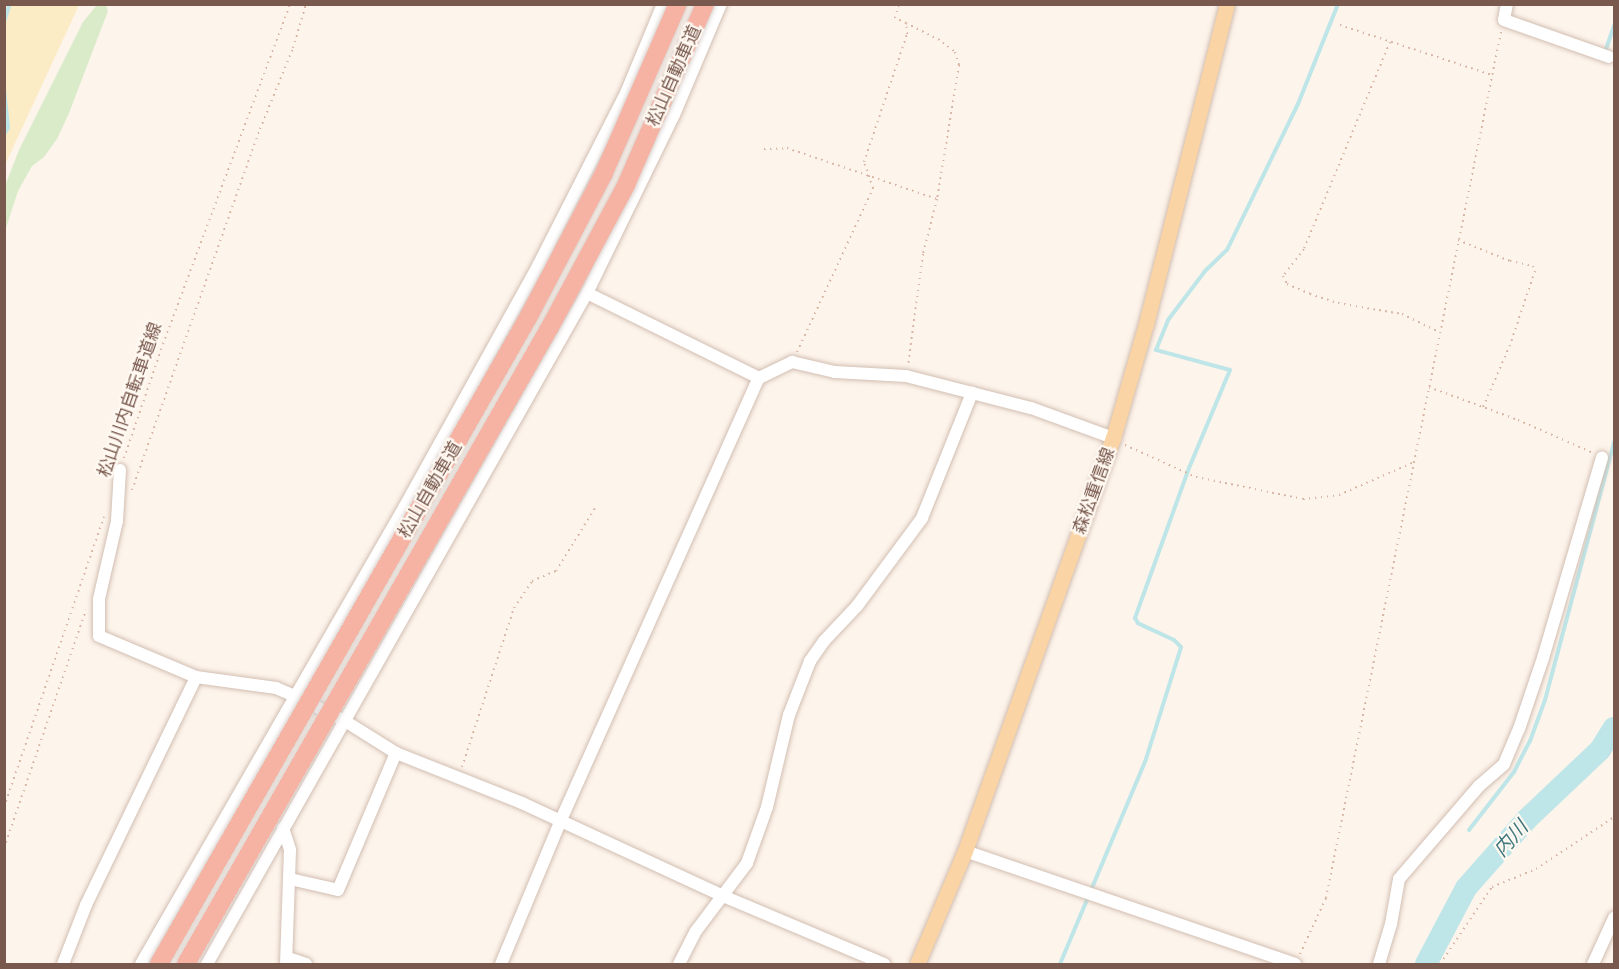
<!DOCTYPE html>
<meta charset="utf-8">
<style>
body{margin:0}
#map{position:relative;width:1619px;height:969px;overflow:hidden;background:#fdf4eb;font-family:Quicksand,"Noto Sans JP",sans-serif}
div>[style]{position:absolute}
.green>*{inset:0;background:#d9ebc8}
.sand>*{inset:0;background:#fcecc6}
.stream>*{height:4px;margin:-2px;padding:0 2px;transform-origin:2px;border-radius:2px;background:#bee5e7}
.river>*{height:22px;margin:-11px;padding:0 11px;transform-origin:11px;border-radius:11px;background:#bee5e7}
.path>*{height:2px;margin-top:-1px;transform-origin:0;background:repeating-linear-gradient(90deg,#d8b5a5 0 1.5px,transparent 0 6px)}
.roads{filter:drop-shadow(0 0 2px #d2beb2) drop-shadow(0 0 2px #d2beb2)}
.minor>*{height:12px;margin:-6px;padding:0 6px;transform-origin:6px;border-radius:6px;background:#fff}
.major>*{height:15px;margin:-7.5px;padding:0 7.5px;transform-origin:7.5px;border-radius:7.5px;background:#fad4a4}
.bridges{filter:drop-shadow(0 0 2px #d9d1cd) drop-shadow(0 0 2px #d9d1cd)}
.highway-bridge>*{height:18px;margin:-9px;padding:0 9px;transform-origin:9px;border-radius:9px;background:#f6b2a3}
span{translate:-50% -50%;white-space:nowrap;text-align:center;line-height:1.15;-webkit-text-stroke:4.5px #fff9f2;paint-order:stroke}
.street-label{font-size:18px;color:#79594d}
.water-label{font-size:20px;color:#40787d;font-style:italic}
.frame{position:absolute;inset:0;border:6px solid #79594d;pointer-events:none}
</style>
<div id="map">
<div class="green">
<i style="clip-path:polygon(106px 5px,108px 11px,69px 113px,57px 139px,44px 157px,32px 166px,18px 191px,5px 231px,5px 186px,19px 150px,83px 22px,96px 6px)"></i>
</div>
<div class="sand">
<i style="clip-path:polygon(5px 4px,79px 5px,5px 165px,4px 5px)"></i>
</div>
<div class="stream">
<i style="left:4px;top:22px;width:19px;rotate:-72deg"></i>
<i style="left:1605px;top:52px;width:28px;rotate:-71deg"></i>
<i style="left:4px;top:89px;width:39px;rotate:84deg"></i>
<i style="left:8px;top:128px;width:7px;rotate:124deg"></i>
<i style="left:1469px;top:830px;width:73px;rotate:-52.2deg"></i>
<i style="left:1514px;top:772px;width:35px;rotate:-63deg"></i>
<i style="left:1530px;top:741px;width:44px;rotate:-69.9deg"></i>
<i style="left:1545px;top:700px;width:267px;rotate:-75deg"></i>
<i style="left:1060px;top:964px;width:222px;rotate:-67.2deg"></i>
<i style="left:1146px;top:759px;width:117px;rotate:-72.6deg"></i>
<i style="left:1181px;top:647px;width:10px;rotate:-135deg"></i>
<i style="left:1174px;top:640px;width:40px;rotate:-155deg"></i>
<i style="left:1138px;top:623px;width:6px;rotate:-121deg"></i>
<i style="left:1135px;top:618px;width:159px;rotate:-70.2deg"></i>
<i style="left:1189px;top:468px;width:106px;rotate:-67.3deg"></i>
<i style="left:1230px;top:370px;width:77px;rotate:-164.9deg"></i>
<i style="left:1156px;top:350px;width:32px;rotate:-68deg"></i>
<i style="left:1168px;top:320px;width:61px;rotate:-52.9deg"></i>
<i style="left:1205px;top:271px;width:30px;rotate:-44deg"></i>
<i style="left:1227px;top:250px;width:162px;rotate:-64.1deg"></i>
<i style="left:1298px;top:104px;width:108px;rotate:-68.2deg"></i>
</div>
<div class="river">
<i style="left:1426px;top:964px;width:86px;rotate:-62.2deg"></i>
<i style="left:1466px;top:888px;width:92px;rotate:-48.5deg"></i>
<i style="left:1527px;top:819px;width:100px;rotate:-43.4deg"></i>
<i style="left:1600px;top:750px;width:26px;rotate:-58deg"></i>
</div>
<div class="path">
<i style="left:906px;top:23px;width:36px;rotate:27deg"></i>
<i style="left:938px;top:39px;width:21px;rotate:37deg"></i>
<i style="left:955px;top:52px;width:14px;rotate:73deg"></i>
<i style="left:959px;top:65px;width:136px;rotate:99.3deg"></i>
<i style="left:937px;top:199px;width:57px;rotate:104.3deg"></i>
<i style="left:923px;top:254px;width:112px;rotate:97.7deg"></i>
<i style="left:1340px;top:25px;width:160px;rotate:18.2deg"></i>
<i style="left:1390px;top:42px;width:224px;rotate:112.6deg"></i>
<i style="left:1304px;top:249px;width:34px;rotate:128deg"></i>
<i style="left:1283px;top:276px;width:9px;rotate:63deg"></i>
<i style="left:1287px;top:284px;width:25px;rotate:23deg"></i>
<i style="left:1310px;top:294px;width:29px;rotate:18deg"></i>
<i style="left:1338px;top:303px;width:65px;rotate:9.8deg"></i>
<i style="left:1402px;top:314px;width:41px;rotate:25.9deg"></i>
<i style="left:764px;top:149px;width:23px;rotate:-2deg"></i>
<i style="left:787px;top:148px;width:158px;rotate:18.8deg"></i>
<i style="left:1458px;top:240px;width:56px;rotate:22deg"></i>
<i style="left:1510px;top:261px;width:24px;rotate:12deg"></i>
<i style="left:1533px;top:266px;width:5px;rotate:68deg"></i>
<i style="left:1535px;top:271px;width:78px;rotate:108.7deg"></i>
<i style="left:1510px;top:345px;width:68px;rotate:113.5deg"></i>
<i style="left:797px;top:352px;width:181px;rotate:-65.1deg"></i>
<i style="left:873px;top:188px;width:28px;rotate:-109deg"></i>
<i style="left:864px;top:162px;width:135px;rotate:-71.4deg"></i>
<i style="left:907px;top:34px;width:11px;rotate:-95deg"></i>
<i style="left:906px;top:23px;width:12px;rotate:-156deg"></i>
<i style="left:895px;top:18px;width:15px;rotate:-74deg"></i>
<i style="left:1429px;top:387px;width:95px;rotate:20.3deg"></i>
<i style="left:1518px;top:420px;width:80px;rotate:23.7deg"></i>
<i style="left:1125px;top:445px;width:78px;rotate:24.3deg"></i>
<i style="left:1196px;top:477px;width:109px;rotate:11.6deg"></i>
<i style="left:1303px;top:499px;width:36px;rotate:-6deg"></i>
<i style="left:1339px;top:495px;width:80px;rotate:-23.7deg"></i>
<i style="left:124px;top:458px;width:120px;rotate:-71.1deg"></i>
<i style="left:163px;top:344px;width:363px;rotate:-69.5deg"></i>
<i style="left:132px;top:490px;width:383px;rotate:-70.5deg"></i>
<i style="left:260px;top:129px;width:87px;rotate:-67.8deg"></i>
<i style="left:293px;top:48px;width:46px;rotate:-73.5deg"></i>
<i style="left:462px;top:767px;width:167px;rotate:-71.9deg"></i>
<i style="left:514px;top:608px;width:32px;rotate:-56deg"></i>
<i style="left:532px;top:581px;width:26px;rotate:-23deg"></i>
<i style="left:556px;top:571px;width:78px;rotate:-58.2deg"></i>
<i style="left:4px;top:807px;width:307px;rotate:-71deg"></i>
<i style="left:4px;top:848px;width:252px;rotate:-71deg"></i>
<i style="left:1300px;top:954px;width:62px;rotate:-65.1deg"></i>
<i style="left:1326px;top:898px;width:884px;rotate:-78.58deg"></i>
<i style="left:1440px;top:964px;width:93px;rotate:-56deg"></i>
<i style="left:1492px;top:887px;width:48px;rotate:-22.2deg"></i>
<i style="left:1536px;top:869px;width:94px;rotate:-33.7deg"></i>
</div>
<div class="roads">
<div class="minor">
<i style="left:1507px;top:4px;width:16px;rotate:101deg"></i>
<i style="left:1504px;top:20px;width:111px;rotate:19.4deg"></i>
<i style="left:587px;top:293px;width:192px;rotate:26.3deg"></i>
<i style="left:120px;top:470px;width:51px;rotate:93.4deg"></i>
<i style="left:117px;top:521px;width:80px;rotate:103deg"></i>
<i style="left:99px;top:599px;width:37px;rotate:90deg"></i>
<i style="left:99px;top:636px;width:105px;rotate:22.9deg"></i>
<i style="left:196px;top:677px;width:81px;rotate:7.8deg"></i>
<i style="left:276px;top:688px;width:21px;rotate:23deg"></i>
<i style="left:295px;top:696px;width:56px;rotate:26.6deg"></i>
<i style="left:345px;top:721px;width:60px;rotate:32.1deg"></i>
<i style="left:396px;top:753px;width:136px;rotate:21.6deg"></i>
<i style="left:522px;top:803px;width:221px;rotate:24.8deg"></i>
<i style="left:723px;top:896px;width:175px;rotate:22.9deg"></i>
<i style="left:283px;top:828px;width:23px;rotate:72deg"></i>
<i style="left:290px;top:850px;width:114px;rotate:92deg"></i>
<i style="left:965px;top:851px;width:349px;rotate:18.9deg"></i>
<i style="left:290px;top:879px;width:49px;rotate:12.9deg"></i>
<i style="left:338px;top:890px;width:149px;rotate:-67.1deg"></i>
<i style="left:288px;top:958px;width:19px;rotate:18deg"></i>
<i style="left:63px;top:964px;width:63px;rotate:-68.7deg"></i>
<i style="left:86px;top:905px;width:253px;rotate:-64.2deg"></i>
<i style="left:141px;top:964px;width:529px;rotate:-60.04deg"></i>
<i style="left:405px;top:506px;width:277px;rotate:-61deg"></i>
<i style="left:539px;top:264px;width:192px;rotate:-63deg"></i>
<i style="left:626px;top:93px;width:96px;rotate:-67.4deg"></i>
<i style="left:207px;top:964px;width:771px;rotate:-60.48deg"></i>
<i style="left:587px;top:293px;width:198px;rotate:-64deg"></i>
<i style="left:674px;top:115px;width:121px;rotate:-67.1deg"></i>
<i style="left:501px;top:964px;width:154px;rotate:-67.4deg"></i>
<i style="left:560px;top:822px;width:487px;rotate:-65.9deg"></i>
<i style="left:759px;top:378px;width:37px;rotate:-26deg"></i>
<i style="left:792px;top:362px;width:44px;rotate:13.1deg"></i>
<i style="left:835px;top:372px;width:71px;rotate:3.2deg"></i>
<i style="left:906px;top:376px;width:129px;rotate:14.4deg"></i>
<i style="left:1031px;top:408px;width:87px;rotate:20.1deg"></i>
<i style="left:679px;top:964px;width:37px;rotate:-63deg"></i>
<i style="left:696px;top:931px;width:85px;rotate:-53.1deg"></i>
<i style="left:747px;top:863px;width:59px;rotate:-70.3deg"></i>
<i style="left:767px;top:807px;width:95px;rotate:-76.6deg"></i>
<i style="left:789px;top:715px;width:58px;rotate:-68.7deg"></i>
<i style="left:810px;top:661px;width:24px;rotate:-55deg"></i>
<i style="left:824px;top:641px;width:48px;rotate:-46.7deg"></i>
<i style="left:857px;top:606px;width:109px;rotate:-53.5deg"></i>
<i style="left:922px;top:518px;width:135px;rotate:-68.2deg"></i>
<i style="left:1379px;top:964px;width:42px;rotate:-73.3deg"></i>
<i style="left:1391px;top:924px;width:46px;rotate:-79.9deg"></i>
<i style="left:1399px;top:879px;width:123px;rotate:-49.3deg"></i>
<i style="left:1479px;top:786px;width:33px;rotate:-41deg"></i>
<i style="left:1504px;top:764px;width:38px;rotate:-67deg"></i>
<i style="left:1519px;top:729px;width:75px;rotate:-71.3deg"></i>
<i style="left:1543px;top:658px;width:209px;rotate:-73.6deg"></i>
<i style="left:1593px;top:964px;width:51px;rotate:-65.5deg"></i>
</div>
<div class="major">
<i style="left:917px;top:964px;width:123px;rotate:-67deg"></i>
<i style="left:965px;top:851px;width:439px;rotate:-70.3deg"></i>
<i style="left:1113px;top:438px;width:119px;rotate:-73.9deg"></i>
<i style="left:1146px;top:324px;width:330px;rotate:-75.8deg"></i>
</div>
</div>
<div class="bridges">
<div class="highway-bridge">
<i style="left:159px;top:964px;width:746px;rotate:-60.27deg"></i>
<i style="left:529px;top:316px;width:161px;rotate:-62.3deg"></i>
<i style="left:604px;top:173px;width:184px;rotate:-66.4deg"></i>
<i style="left:186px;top:964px;width:734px;rotate:-60.26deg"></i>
<i style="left:550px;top:327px;width:161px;rotate:-61.8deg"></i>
<i style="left:626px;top:185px;width:197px;rotate:-66.4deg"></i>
</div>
</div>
<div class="street-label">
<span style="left:674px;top:76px;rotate:-66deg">松山自動車道</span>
<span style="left:130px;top:400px;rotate:-71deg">松山川内自転車道線</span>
<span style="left:430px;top:490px;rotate:-60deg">松山自動車道</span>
<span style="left:1094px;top:491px;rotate:-70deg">森松重信線</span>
</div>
<div class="water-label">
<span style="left:1510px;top:838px;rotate:-48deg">内川</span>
</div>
<div class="frame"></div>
</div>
